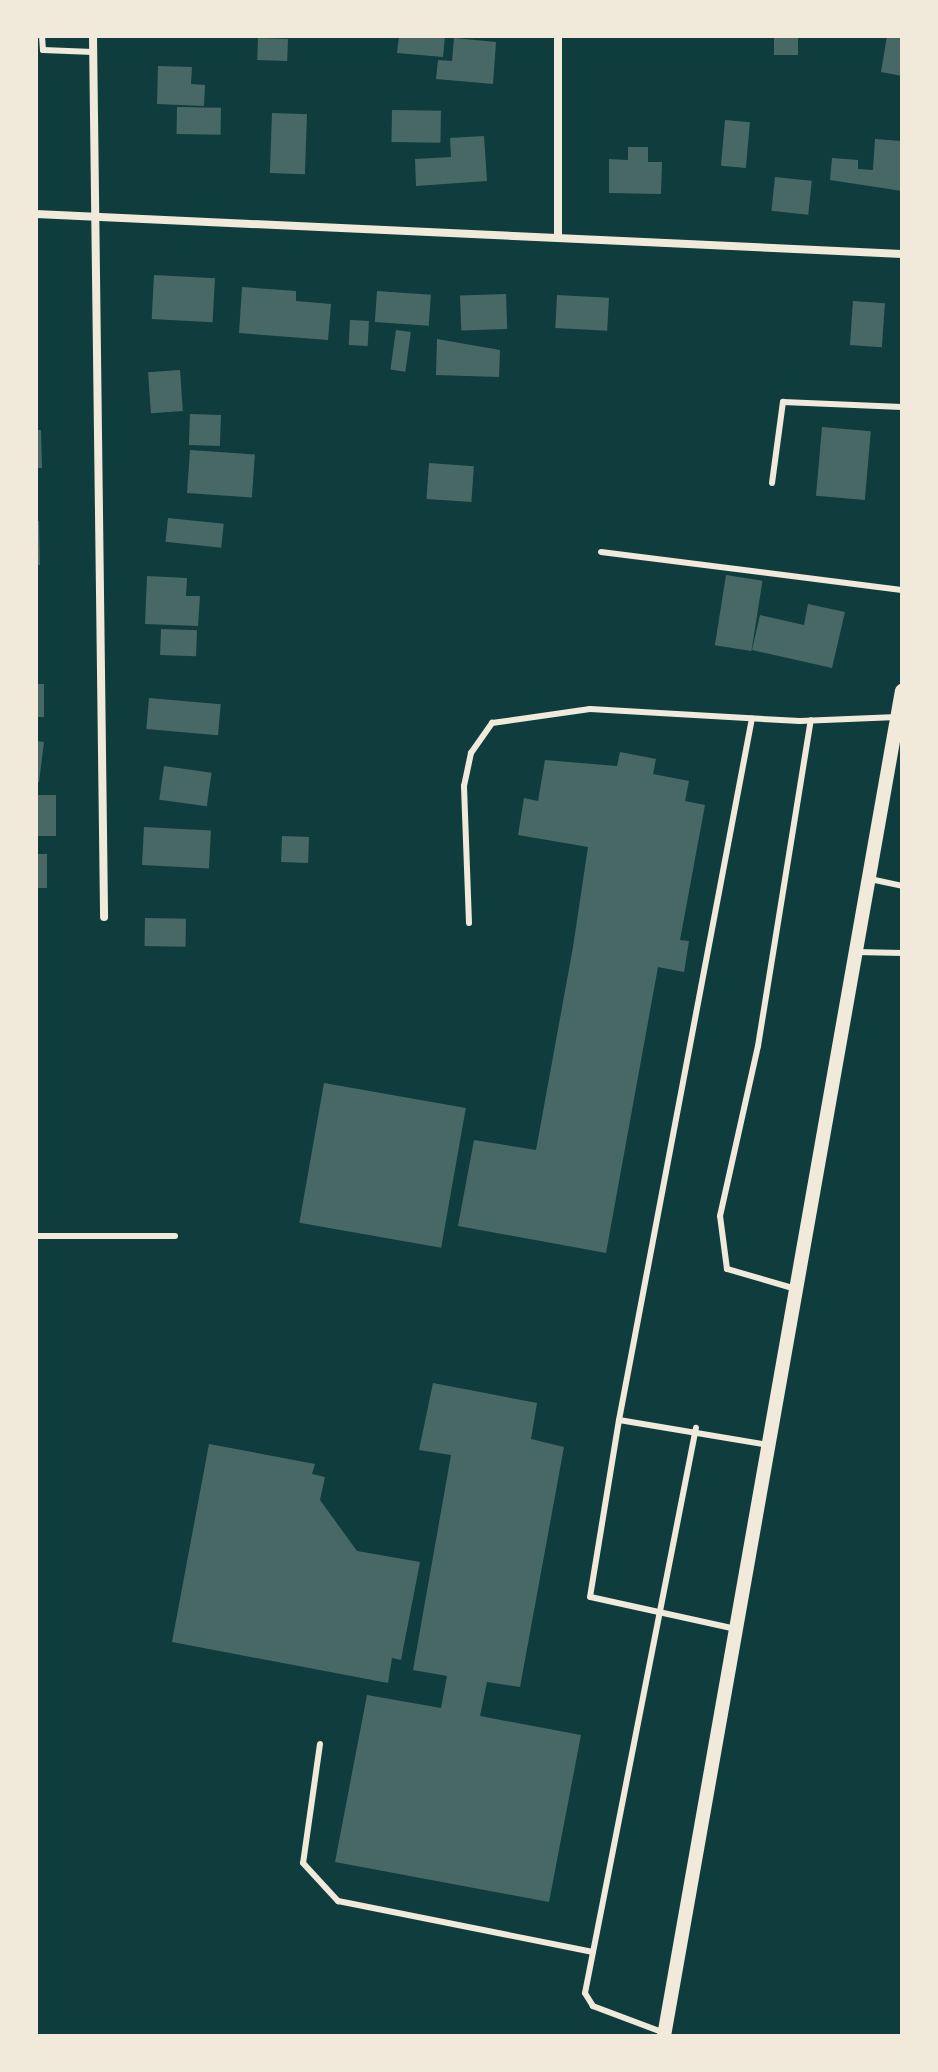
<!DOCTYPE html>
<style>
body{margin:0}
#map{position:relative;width:938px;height:2072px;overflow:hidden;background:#0f3d3e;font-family:"Archivo Narrow",sans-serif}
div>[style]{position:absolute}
.building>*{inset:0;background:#486865;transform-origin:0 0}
.service>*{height:6px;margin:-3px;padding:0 3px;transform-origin:3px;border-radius:3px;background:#f1e9da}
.minor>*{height:8px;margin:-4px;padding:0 4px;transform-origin:4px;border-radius:4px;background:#f1e9da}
.tertiary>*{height:14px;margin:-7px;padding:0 7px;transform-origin:7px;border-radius:7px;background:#f1e9da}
span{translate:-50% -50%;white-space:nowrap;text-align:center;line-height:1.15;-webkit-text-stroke:8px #f1e9da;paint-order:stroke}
.frame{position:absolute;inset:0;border:38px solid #f1e9da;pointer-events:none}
</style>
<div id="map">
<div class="building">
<i style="clip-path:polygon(399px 36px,445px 36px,443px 57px,397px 53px)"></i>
<i style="left:774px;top:36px;width:24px;height:19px"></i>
<i style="clip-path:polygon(887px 36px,902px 38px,902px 76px,881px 72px)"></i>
<i style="left:258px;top:38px;width:30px;height:22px;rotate:2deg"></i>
<i style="clip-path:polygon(454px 38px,496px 42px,493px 84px,436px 79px,438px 60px,452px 61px)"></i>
<i style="clip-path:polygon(158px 66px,192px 67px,191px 84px,205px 85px,204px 106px,157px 104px)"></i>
<i style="left:177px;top:107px;width:44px;height:27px;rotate:1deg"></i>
<i style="left:392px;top:110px;width:49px;height:32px;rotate:1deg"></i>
<i style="left:272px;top:113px;width:35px;height:60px;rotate:2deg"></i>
<i style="left:725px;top:120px;width:25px;height:46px;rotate:5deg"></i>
<i style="clip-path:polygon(484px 136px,487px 181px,416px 186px,415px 159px,451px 157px,450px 138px)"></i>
<i style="clip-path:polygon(875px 139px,902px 141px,902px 191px,830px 180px,832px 158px,858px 160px,858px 169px,873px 170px)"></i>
<i style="clip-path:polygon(628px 147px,648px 147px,648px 162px,662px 162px,661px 194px,609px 193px,609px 159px,628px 160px)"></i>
<i style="left:775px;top:177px;width:37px;height:34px;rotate:6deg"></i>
<i style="left:154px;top:275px;width:61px;height:44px;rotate:3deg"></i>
<i style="clip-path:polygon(242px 287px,296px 291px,296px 301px,331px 304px,328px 340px,239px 333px)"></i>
<i style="left:377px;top:291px;width:54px;height:31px;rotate:4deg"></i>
<i style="left:506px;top:294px;width:35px;height:46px;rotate:88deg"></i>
<i style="left:557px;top:295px;width:52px;height:33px;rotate:3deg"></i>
<i style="left:853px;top:301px;width:32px;height:44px;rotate:4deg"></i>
<i style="left:350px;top:320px;width:19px;height:25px;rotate:3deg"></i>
<i style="left:396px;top:330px;width:15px;height:40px;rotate:8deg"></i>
<i style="clip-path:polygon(437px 339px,500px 350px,499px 377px,436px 375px)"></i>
<i style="left:180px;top:370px;width:41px;height:32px;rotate:86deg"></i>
<i style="left:190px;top:414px;width:31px;height:31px;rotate:2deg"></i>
<i style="left:822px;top:427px;width:49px;height:69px;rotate:5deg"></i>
<i style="clip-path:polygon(36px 430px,41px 430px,42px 468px,36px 468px)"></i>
<i style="left:190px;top:450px;width:65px;height:43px;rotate:4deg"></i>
<i style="left:429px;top:463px;width:45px;height:36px;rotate:4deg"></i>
<i style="left:168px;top:518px;width:56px;height:24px;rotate:6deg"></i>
<i style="clip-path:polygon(36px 521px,39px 521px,40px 565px,36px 565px)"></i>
<i style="left:726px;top:575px;width:37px;height:71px;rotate:9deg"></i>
<i style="clip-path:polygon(147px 576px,187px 578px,186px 596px,200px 596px,198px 626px,145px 624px)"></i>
<i style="clip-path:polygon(808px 604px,845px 612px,832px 668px,752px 650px,760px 615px,804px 625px)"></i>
<i style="left:161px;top:629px;width:36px;height:26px;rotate:2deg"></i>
<i style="left:36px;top:684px;width:8px;height:33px"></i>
<i style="left:149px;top:698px;width:72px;height:31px;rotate:5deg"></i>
<i style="clip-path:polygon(36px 741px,44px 742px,39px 782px,36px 782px)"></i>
<i style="clip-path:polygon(620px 752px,656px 759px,653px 774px,689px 781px,685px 801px,705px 805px,680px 940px,689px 941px,684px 972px,658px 967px,606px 1253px,458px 1226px,474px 1140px,536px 1150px,573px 947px,588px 847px,518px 835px,524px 798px,538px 801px,545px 760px,617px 766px)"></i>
<i style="left:164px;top:766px;width:48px;height:34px;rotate:8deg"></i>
<i style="left:56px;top:795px;width:41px;height:20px;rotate:90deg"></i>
<i style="left:144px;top:827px;width:67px;height:38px;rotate:3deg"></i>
<i style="left:282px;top:836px;width:27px;height:26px;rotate:2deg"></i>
<i style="left:36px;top:854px;width:11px;height:34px"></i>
<i style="left:145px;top:918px;width:41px;height:28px;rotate:1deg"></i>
<i style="left:324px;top:1083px;width:144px;height:142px;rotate:10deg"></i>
<i style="clip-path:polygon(433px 1383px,537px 1403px,531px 1439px,564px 1447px,520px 1687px,487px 1682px,480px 1716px,581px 1735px,549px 1902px,335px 1862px,367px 1695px,441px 1708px,447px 1676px,413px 1670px,451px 1455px,419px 1450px)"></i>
<i style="clip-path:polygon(209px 1444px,315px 1464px,312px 1474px,325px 1477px,320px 1500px,357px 1551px,420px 1562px,401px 1660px,392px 1658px,388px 1683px,172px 1642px)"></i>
</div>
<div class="service">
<i style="left:42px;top:36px;width:14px;rotate:86deg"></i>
<i style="left:43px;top:50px;width:50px;rotate:2.3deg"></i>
<i style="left:772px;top:483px;width:82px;rotate:-82.3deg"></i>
<i style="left:783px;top:402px;width:119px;rotate:2.4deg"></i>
<i style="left:601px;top:552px;width:303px;rotate:7.2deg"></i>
<i style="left:870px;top:879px;width:33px;rotate:12deg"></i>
<i style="left:469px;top:923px;width:137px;rotate:-92.1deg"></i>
<i style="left:464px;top:786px;width:34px;rotate:-78deg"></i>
<i style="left:471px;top:753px;width:37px;rotate:-55deg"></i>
<i style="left:492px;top:723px;width:99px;rotate:-8.1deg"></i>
<i style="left:590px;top:709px;width:210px;rotate:3.3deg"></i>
<i style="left:800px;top:721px;width:97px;rotate:-2.4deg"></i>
<i style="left:856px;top:952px;width:46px;rotate:1.2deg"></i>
<i style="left:36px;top:1236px;width:139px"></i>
<i style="left:796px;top:1289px;width:72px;rotate:-163.8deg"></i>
<i style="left:727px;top:1269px;width:53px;rotate:-97.5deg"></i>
<i style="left:720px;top:1216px;width:174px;rotate:-77.4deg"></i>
<i style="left:758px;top:1046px;width:330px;rotate:-80.8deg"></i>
<i style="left:619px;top:1420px;width:714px;rotate:-79.27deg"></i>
<i style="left:736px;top:1629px;width:149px;rotate:-167.6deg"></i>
<i style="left:590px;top:1597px;width:179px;rotate:-80.7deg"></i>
<i style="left:619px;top:1420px;width:152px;rotate:9.5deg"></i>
<i style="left:320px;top:1744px;width:120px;rotate:98.1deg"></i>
<i style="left:303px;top:1863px;width:52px;rotate:47.4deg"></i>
<i style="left:338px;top:1901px;width:260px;rotate:11.3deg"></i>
<i style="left:662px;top:2032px;width:74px;rotate:-159.4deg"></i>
<i style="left:593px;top:2006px;width:15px;rotate:-122deg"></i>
<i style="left:585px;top:1993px;width:576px;rotate:-78.89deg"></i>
</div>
<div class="minor">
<i style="left:93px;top:36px;width:881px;rotate:89.28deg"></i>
<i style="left:558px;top:36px;width:202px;rotate:90deg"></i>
<i style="left:36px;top:214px;width:867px;rotate:2.64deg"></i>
</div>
<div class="tertiary">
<i style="left:664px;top:2036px;width:1366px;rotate:-79.97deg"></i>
</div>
<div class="frame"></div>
</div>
